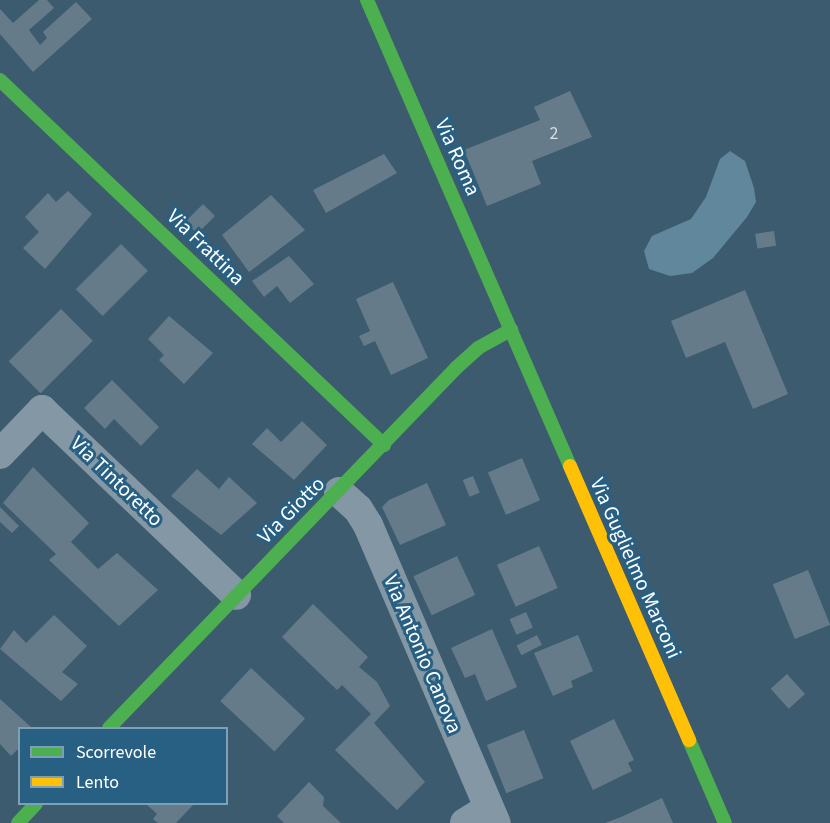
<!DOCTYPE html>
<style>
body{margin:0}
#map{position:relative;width:830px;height:823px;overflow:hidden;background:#3d5b6e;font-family:"Source Sans 3",sans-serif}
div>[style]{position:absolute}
.water>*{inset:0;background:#61879d}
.building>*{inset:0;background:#657b8a;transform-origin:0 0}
.street>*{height:30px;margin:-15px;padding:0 15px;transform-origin:15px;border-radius:15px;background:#8397a4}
.fast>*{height:14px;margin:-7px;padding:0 7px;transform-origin:7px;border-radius:7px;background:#4caf50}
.slow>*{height:14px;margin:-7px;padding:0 7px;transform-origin:7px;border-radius:7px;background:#ffc107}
span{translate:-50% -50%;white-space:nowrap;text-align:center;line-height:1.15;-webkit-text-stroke:6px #286083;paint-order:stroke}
.number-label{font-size:18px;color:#d8dee2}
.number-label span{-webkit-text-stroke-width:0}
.street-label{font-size:21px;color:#fff}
.legend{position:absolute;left:18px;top:727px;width:210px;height:78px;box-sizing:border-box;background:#286083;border:2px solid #7ea0b5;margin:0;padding:8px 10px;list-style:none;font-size:18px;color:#fff}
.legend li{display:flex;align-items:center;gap:12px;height:30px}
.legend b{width:30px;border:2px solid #7ea0b5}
</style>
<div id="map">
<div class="water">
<i style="clip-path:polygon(730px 151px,745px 161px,754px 188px,756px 202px,747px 217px,713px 258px,692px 273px,670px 276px,649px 269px,644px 251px,652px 236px,691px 219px,706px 197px,720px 159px)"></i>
</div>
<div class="building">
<i style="clip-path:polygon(39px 0,47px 0,54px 8px,29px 30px,40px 45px,47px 38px,43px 32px,76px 2px,92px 19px,33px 72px,0 34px,0 9px,13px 23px)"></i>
<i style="clip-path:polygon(570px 91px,592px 137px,532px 161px,541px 184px,487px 206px,464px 150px,540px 120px,534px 107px)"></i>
<i style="clip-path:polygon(384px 154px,397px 173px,326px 213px,313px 190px)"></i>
<i style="clip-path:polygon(68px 191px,92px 214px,45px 269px,23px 248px,39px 232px,25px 217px,48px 193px,56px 202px)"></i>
<i style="clip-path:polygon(271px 195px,305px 230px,249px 272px,222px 235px)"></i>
<i style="left:203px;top:204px;width:17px;height:25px;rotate:45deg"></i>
<i style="left:774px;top:231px;width:15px;height:19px;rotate:82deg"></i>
<i style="left:121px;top:244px;width:38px;height:64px;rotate:45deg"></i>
<i style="clip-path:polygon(289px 256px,314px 284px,290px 303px,277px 286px,264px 297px,252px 281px)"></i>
<i style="clip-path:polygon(393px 282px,428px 358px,391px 375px,375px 341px,364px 346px,359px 336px,370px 331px,356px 299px)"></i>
<i style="clip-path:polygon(745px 290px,788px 394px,753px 409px,725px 342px,686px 358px,671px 321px)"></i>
<i style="left:61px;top:309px;width:45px;height:74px;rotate:45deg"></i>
<i style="clip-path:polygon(169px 316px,213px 353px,184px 384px,159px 360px,164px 355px,148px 339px)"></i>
<i style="clip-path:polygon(112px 380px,159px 427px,141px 446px,114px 419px,105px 429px,84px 408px)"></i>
<i style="clip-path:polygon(302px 421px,327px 445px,294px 480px,252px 444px,267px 428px,281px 442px)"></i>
<i style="left:522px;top:458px;width:46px;height:37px;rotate:67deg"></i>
<i style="clip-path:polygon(33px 467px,89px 523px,71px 542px,98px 569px,117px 553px,158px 590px,119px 626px,49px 560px,56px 554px,3px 503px)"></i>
<i style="clip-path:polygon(197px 469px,219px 489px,229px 477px,257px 503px,221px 535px,171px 496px)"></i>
<i style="left:473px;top:476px;width:18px;height:11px;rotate:68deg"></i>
<i style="clip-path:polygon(427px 483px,446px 525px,400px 545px,382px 507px,389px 500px)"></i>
<i style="clip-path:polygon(0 507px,19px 526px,12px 533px,0 522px)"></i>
<i style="left:539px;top:546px;width:46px;height:46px;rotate:66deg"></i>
<i style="left:457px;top:556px;width:43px;height:48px;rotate:65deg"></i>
<i style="left:808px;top:570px;width:59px;height:38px;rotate:68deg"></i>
<i style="clip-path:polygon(313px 604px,368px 657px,359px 667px,377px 682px,390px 706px,374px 723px,425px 782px,397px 810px,335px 750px,371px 714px,342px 685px,337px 690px,282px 637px)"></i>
<i style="left:526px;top:612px;width:17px;height:18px;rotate:66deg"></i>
<i style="clip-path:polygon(54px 615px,87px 646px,62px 672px,78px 684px,61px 701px,0 649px,14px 630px,26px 643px)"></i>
<i style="clip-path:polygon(492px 629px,517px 687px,486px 701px,475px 674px,465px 678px,451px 648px)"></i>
<i style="left:537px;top:635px;width:11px;height:23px;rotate:63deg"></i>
<i style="clip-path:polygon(578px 635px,593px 671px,571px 681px,573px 687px,553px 696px,534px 653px)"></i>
<i style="left:251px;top:668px;width:74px;height:45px;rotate:43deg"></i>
<i style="left:787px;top:674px;width:27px;height:22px;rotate:48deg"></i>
<i style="clip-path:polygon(0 699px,32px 728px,20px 728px,20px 747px,11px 756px,0 744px)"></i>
<i style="clip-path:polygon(614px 719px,634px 760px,628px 763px,632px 771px,593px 790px,570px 741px)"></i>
<i style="left:524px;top:730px;width:52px;height:40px;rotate:68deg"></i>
<i style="clip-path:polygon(309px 782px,324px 797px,323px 806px,341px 823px,284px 823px,277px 816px)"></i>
<i style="clip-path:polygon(662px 798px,673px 823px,605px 823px,621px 817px)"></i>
<i style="clip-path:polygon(146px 804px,194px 804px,176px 823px,158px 823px,153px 819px,157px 814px)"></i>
</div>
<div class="street">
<i style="left:0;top:454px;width:61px;rotate:-46.3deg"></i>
<i style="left:42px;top:410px;width:268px;rotate:43.6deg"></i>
<i style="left:339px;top:492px;width:25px;rotate:42deg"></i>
<i style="left:358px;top:509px;width:19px;rotate:58deg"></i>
<i style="left:368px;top:525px;width:324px;rotate:66.8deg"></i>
<i style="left:465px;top:823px;width:28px;rotate:-32deg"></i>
</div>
<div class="fast">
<i style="left:367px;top:0;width:508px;rotate:66.46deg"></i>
<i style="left:0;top:80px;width:530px;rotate:43.55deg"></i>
<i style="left:109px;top:728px;width:500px;rotate:-46.05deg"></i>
<i style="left:456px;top:368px;width:30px;rotate:-42deg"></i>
<i style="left:478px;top:348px;width:38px;rotate:-29deg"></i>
<i style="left:689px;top:740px;width:90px;rotate:66.6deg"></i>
<i style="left:18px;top:823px;width:26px;rotate:-47deg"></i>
</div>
<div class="slow">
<i style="left:570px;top:466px;width:299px;rotate:66.5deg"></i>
</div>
<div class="number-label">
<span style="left:554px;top:134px">2</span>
</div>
<div class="street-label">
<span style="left:458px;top:157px;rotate:66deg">Via Roma</span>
<span style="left:206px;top:247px;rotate:44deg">Via Frattina</span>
<span style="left:117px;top:481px;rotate:44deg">Via Tintoretto</span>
<span style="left:291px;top:510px;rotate:-45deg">Via Giotto</span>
<span style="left:636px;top:568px;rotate:66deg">Via Guglielmo Marconi</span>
<span style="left:423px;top:654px;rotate:67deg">Via Antonio Canova</span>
</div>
<ul class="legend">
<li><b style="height:8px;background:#4caf50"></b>Scorrevole</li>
<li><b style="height:8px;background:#ffc107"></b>Lento</li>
</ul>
</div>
